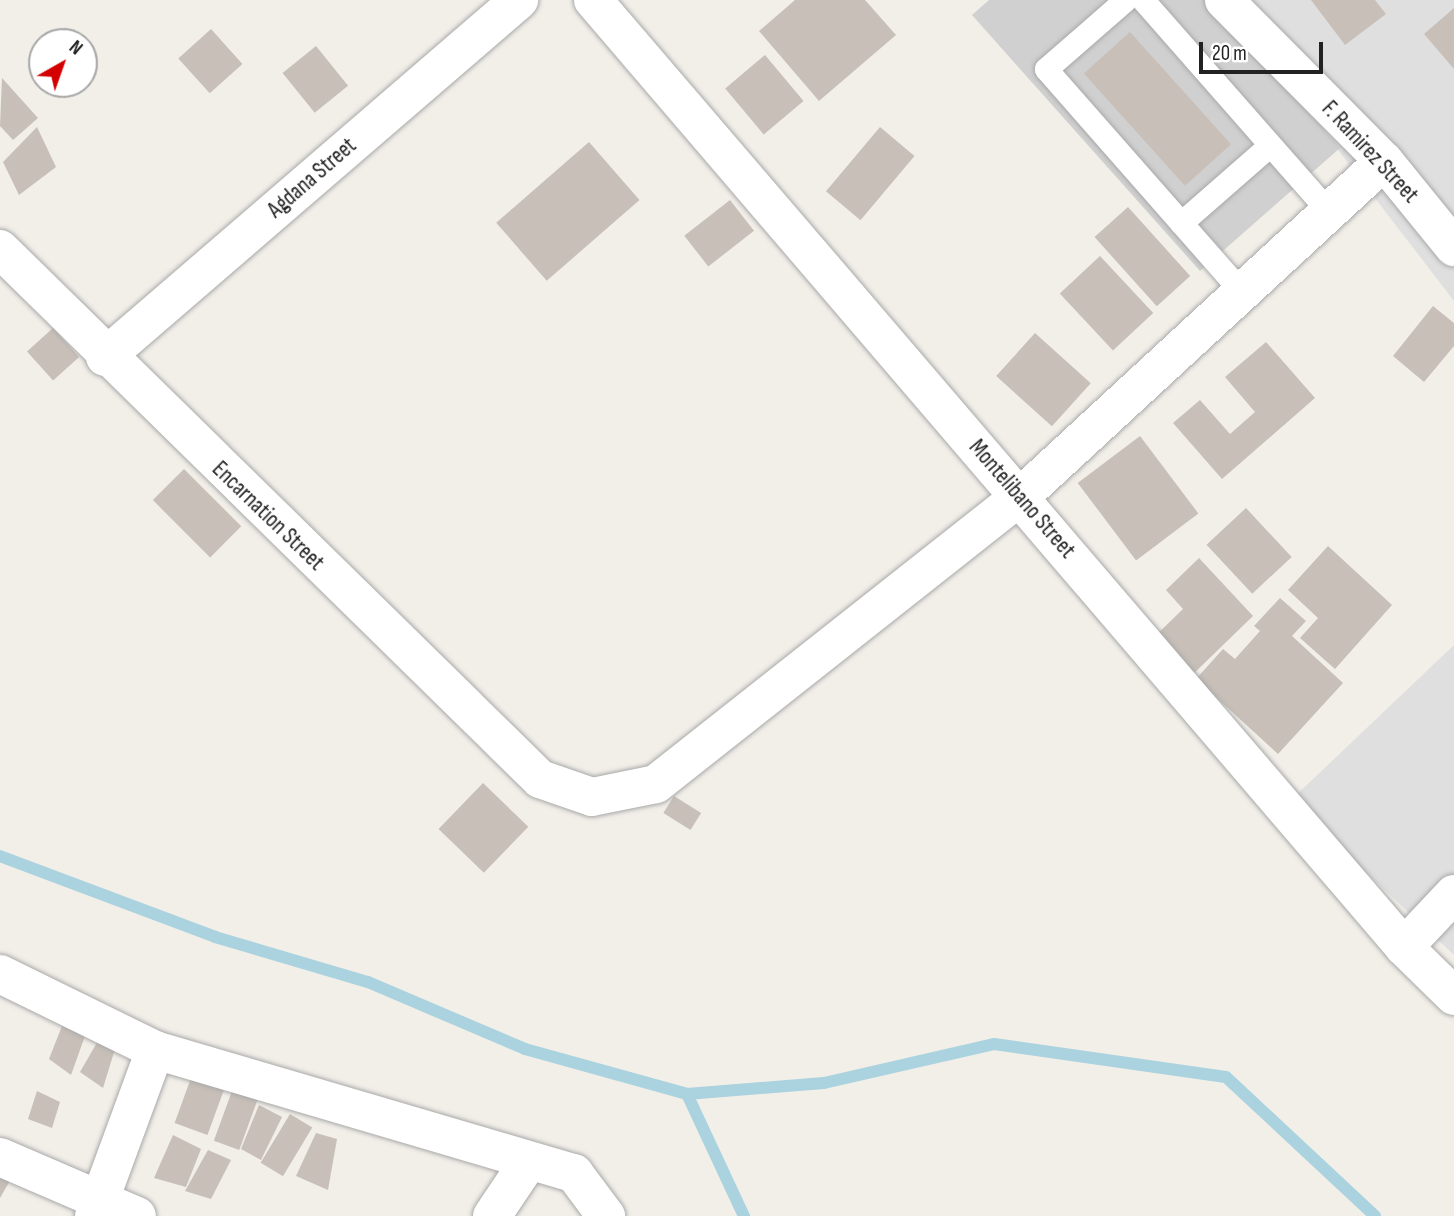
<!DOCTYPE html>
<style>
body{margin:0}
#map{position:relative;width:1454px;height:1216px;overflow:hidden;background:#f2efe9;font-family:"Sofia Sans Condensed",sans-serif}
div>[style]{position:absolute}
.residential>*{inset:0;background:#e0dfdf}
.religious>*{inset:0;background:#d0d0d0}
.stream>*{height:12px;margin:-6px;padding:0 6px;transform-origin:6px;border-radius:6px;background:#aad3df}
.building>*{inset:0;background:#c7bfb8;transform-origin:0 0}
.roads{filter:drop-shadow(0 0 2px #a9a9a9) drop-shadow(0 0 2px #a9a9a9)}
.service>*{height:23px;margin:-11.5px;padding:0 11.5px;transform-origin:11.5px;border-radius:11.5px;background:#fff}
.minor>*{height:38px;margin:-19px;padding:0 19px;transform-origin:19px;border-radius:19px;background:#fff}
span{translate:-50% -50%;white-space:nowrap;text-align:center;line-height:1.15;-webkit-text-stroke:7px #fff;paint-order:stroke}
.street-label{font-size:23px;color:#222}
.north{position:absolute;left:28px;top:28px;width:70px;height:70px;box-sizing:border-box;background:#fff;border:2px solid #a7a7a7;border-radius:50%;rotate:40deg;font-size:19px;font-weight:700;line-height:28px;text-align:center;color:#222}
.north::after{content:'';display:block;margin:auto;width:24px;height:32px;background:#d40000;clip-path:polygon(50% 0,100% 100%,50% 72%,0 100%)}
.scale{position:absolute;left:1199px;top:42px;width:124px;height:32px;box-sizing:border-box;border:4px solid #222;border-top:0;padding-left:9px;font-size:21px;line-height:24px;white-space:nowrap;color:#222;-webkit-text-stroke:5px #fff;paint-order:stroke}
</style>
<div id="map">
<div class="residential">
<i style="clip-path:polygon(1223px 0,1454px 0,1454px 301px)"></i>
<i style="clip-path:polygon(1454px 645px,1454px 955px,1290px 801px)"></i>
</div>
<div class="religious">
<i style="clip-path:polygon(989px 0,1209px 0,1340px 148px,1200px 271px,972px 15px)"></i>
</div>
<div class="stream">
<i style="left:0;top:856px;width:230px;rotate:20.6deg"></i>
<i style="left:215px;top:937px;width:159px;rotate:16.4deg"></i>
<i style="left:368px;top:982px;width:171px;rotate:23.1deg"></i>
<i style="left:525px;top:1049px;width:168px;rotate:15.5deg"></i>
<i style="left:687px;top:1094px;width:137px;rotate:-4.6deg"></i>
<i style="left:824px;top:1083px;width:174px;rotate:-12.9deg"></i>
<i style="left:994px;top:1044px;width:234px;rotate:8.1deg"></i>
<i style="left:1226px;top:1077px;width:204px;rotate:43deg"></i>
<i style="left:687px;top:1094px;width:135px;rotate:65deg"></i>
</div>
<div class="building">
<i style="clip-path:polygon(795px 0,865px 0,896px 35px,819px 101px,759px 31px)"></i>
<i style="clip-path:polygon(1311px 0,1375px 0,1386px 14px,1345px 45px)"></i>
<i style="clip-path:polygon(1454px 8px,1454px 69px,1424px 34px)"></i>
<i style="left:211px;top:29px;width:47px;height:44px;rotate:48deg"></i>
<i style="left:1130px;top:32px;width:151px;height:62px;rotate:48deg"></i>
<i style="left:316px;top:46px;width:51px;height:43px;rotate:51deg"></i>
<i style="left:765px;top:55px;width:60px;height:52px;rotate:50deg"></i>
<i style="clip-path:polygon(2px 78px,38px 118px,13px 140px,0 126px)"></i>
<i style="clip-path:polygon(37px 127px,56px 167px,19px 195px,3px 162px)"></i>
<i style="left:880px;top:127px;width:45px;height:84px;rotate:40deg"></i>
<i style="left:589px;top:142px;width:77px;height:123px;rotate:49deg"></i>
<i style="left:730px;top:200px;width:39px;height:58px;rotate:52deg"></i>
<i style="left:1128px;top:207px;width:93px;height:45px;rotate:48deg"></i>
<i style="left:1100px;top:256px;width:78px;height:55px;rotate:47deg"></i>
<i style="clip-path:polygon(1433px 306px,1454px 323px,1454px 346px,1424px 382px,1393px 356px)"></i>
<i style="left:53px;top:328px;width:39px;height:35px;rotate:48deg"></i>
<i style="left:1035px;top:333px;width:75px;height:58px;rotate:42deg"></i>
<i style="clip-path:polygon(1266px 342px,1315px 398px,1222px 479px,1173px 423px,1200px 400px,1230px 434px,1255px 412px,1225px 377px)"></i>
<i style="left:1140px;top:436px;width:97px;height:78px;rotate:53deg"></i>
<i style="left:184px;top:469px;width:81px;height:44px;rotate:45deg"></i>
<i style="left:1246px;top:508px;width:67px;height:54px;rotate:47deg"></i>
<i style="clip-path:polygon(1328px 546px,1392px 605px,1335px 669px,1300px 638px,1318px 618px,1288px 590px)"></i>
<i style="clip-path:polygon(1199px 558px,1253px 616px,1187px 680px,1150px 641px,1183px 609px,1166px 590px)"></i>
<i style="clip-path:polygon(1280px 598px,1306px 621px,1292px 636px,1343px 683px,1278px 754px,1196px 679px,1223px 649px,1235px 659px,1260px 631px,1254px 626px)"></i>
<i style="left:483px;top:783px;width:63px;height:64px;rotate:44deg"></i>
<i style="left:674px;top:796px;width:32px;height:20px;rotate:32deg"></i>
<i style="clip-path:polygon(62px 1026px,85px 1036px,71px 1075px,49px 1059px)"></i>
<i style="clip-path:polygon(99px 1039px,115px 1049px,103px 1088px,80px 1072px)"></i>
<i style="left:191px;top:1078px;width:35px;height:48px;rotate:20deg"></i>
<i style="clip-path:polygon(37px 1091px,60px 1102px,52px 1128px,28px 1119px)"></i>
<i style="left:232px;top:1091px;width:27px;height:53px;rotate:20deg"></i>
<i style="clip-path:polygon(259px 1105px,282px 1117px,261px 1160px,241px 1149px)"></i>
<i style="left:290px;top:1114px;width:26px;height:57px;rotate:31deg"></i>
<i style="clip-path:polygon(316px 1133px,337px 1139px,328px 1190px,296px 1176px)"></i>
<i style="clip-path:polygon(173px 1135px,201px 1149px,186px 1187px,154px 1178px)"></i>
<i style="clip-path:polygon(208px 1150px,231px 1160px,211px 1199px,185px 1191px)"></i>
<i style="clip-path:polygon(0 1172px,11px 1179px,0 1198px)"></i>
</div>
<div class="roads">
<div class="service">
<i style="left:1125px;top:0;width:105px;rotate:138.9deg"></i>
<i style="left:1046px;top:69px;width:297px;rotate:48.7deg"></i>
<i style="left:1143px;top:0;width:282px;rotate:48.7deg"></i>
<i style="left:1181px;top:223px;width:118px;rotate:-41.2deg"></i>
</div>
<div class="minor">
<i style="left:593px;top:0;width:1247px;rotate:49.42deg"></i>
<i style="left:1404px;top:947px;width:70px;rotate:44.4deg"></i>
<i style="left:1224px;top:0;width:227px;rotate:45.2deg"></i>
<i style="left:1384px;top:161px;width:111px;rotate:50.9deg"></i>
<i style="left:0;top:249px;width:757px;rotate:44.46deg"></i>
<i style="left:540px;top:779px;width:55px;rotate:19.1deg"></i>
<i style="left:592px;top:797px;width:65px;rotate:-11.5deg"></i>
<i style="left:656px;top:784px;width:464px;rotate:-38.3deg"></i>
<i style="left:1020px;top:497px;width:495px;rotate:-42.7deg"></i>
<i style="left:105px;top:357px;width:547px;rotate:-40.77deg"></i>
<i style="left:1404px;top:947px;width:73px;rotate:-46.7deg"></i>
<i style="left:0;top:974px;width:173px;rotate:26.1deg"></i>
<i style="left:155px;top:1050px;width:437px;rotate:16.4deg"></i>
<i style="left:574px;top:1173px;width:54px;rotate:53.3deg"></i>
<i style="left:0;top:1157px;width:149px;rotate:23.3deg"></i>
<i style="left:94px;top:1216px;width:177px;rotate:-69.8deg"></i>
<i style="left:492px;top:1216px;width:66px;rotate:-56.1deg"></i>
</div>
</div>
<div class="street-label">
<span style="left:1370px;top:152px;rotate:47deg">F. Ramirez Street</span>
<span style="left:312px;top:178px;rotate:-41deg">Agdana Street</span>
<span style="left:1022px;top:499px;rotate:49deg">Montelibano Street</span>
<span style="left:268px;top:516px;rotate:44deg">Encarnation Street</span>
</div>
<div class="north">N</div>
<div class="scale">20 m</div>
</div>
